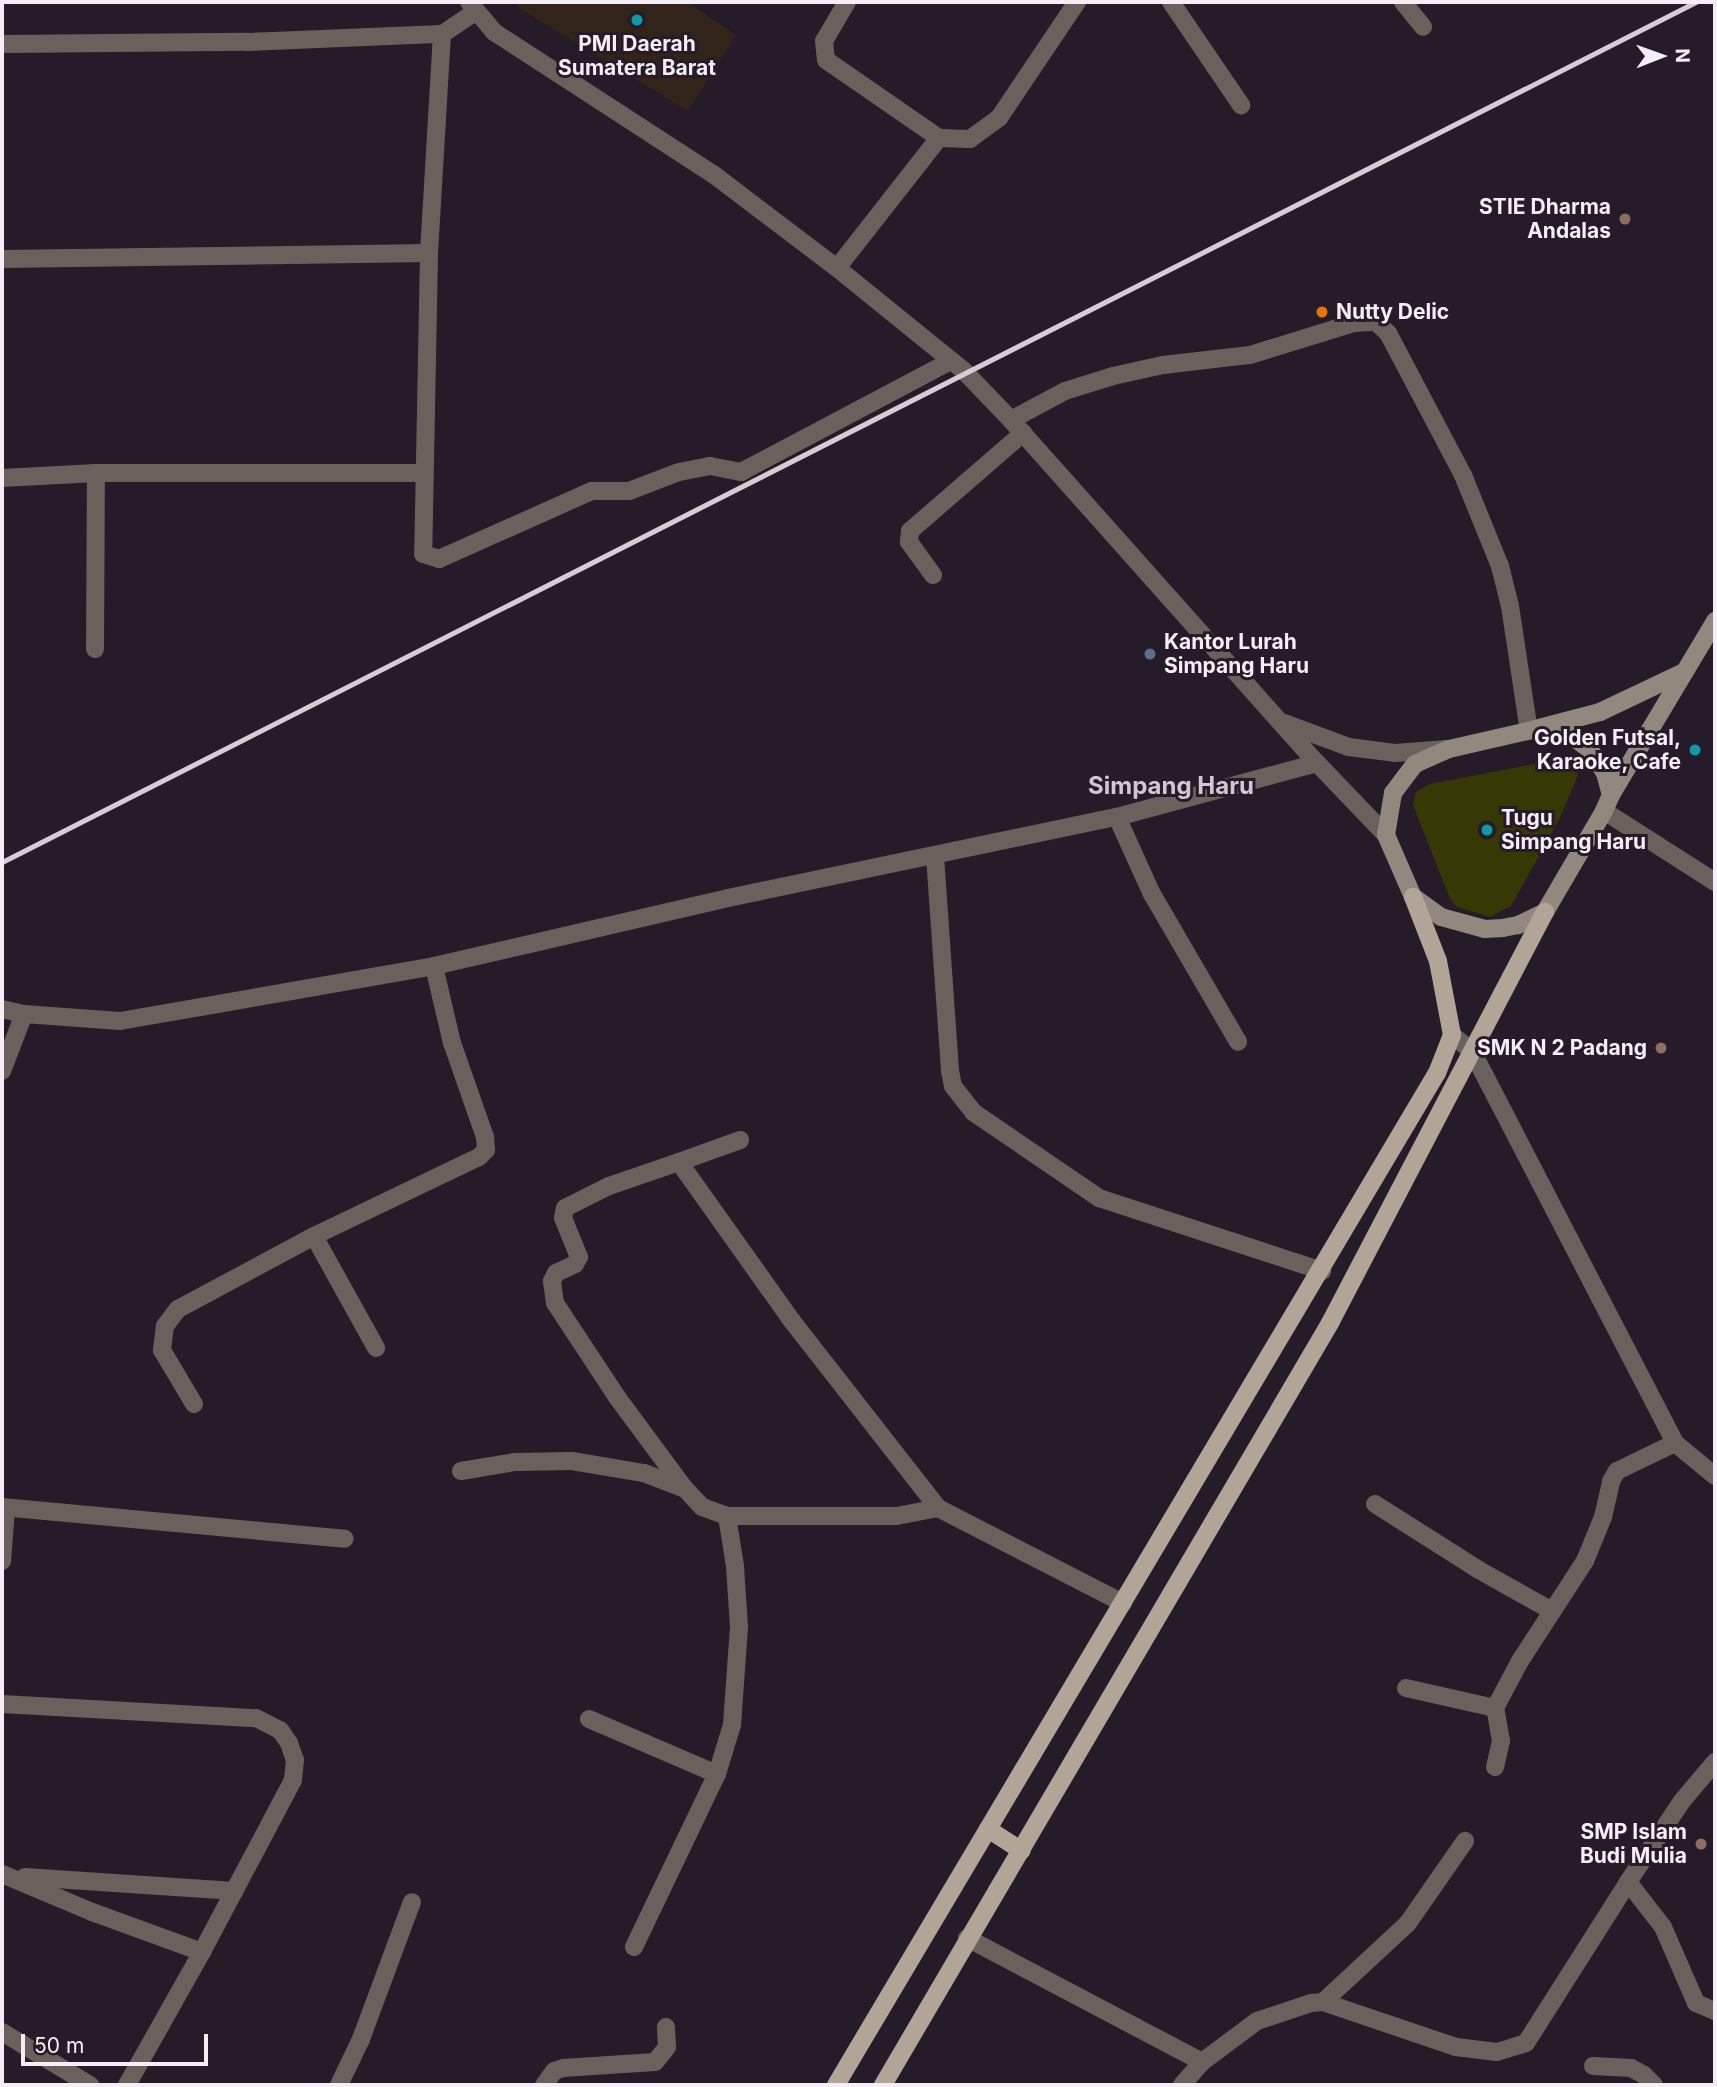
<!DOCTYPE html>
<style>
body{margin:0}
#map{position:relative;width:1717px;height:2087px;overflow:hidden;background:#261c29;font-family:Inter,sans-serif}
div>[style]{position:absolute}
.medical>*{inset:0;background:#332419}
.green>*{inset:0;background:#363805}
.minor>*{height:18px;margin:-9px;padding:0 9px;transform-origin:9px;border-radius:9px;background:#69625c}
.tertiary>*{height:18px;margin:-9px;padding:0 9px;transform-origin:9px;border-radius:9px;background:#69625c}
.secondary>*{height:18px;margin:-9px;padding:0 9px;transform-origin:9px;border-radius:9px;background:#92887e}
.primary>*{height:18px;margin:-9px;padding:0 9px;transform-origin:9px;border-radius:9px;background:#b2a598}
.rail>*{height:5px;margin:-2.5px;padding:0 2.5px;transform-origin:2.5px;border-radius:2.5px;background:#d5cdd6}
.dots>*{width:19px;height:19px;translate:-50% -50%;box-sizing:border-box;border:4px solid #261c29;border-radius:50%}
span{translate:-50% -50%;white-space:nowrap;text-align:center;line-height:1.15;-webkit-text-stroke:6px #261c29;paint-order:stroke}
.poi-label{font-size:21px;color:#f5eef6;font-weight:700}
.right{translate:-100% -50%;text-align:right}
.left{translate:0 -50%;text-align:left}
.quarter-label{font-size:24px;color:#d2c5d6;font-weight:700}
.frame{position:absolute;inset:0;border:4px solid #f5eef6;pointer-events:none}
.north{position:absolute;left:1626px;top:21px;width:70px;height:70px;-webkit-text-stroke:5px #261c29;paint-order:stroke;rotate:89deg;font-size:19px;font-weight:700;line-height:28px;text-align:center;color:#f5eef6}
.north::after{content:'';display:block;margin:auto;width:24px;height:32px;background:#f5eef6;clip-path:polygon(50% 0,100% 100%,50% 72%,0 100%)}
.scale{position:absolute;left:21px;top:2034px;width:187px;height:32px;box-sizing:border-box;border:4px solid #f5eef6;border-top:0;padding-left:9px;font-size:21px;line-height:24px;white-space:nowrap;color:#f5eef6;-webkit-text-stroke:5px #261c29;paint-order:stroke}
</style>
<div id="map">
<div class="medical">
<i style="clip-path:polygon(514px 2px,687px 2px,736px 35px,688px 111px,519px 8px)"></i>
</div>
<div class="green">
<i style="clip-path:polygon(1565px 758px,1578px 775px,1559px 820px,1511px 906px,1490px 917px,1457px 907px,1450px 899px,1413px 805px,1416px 792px,1430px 784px)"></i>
</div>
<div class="minor">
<i style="left:847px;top:2px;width:45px;rotate:120.5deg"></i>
<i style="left:824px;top:41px;width:19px;rotate:84deg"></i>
<i style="left:826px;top:60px;width:137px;rotate:34.6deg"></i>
<i style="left:1171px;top:2px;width:125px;rotate:55.8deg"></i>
<i style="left:1403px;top:2px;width:32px;rotate:51deg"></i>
<i style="left:475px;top:12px;width:40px;rotate:146deg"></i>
<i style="left:442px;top:34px;width:219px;rotate:93.4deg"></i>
<i style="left:429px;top:253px;width:301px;rotate:91.1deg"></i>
<i style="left:423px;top:554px;width:17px;rotate:17deg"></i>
<i style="left:439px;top:559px;width:167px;rotate:-24deg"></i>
<i style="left:592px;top:491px;width:37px"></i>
<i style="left:629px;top:491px;width:53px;rotate:-20.8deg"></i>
<i style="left:679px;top:472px;width:32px;rotate:-11deg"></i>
<i style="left:710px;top:466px;width:32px;rotate:11deg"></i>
<i style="left:741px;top:472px;width:238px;rotate:-27.9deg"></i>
<i style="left:2px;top:44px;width:246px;rotate:-0.5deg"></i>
<i style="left:248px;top:42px;width:194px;rotate:-2.4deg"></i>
<i style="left:2px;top:259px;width:427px;rotate:-0.8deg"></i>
<i style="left:837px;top:268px;width:165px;rotate:-51.9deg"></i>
<i style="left:939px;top:138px;width:31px;rotate:2deg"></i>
<i style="left:970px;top:139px;width:36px;rotate:-36deg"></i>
<i style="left:999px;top:118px;width:140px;rotate:-56.1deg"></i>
<i style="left:1011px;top:420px;width:61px;rotate:-28.2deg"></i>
<i style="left:1065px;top:391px;width:50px;rotate:-17.4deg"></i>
<i style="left:1113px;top:376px;width:51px;rotate:-12.4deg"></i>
<i style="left:1163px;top:365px;width:88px;rotate:-6.6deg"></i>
<i style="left:1250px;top:355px;width:109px;rotate:-17.1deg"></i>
<i style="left:1354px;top:323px;width:22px;rotate:-3deg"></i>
<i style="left:1376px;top:322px;width:16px;rotate:43deg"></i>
<i style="left:1388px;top:333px;width:161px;rotate:62.2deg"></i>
<i style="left:1463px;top:475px;width:98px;rotate:67.9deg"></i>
<i style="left:1500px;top:566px;width:41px;rotate:76deg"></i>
<i style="left:1510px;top:606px;width:126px;rotate:81.4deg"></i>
<i style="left:2px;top:478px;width:94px;rotate:-3deg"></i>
<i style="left:96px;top:473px;width:328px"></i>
<i style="left:933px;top:575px;width:41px;rotate:-126deg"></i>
<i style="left:909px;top:542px;width:11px;rotate:-85deg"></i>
<i style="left:910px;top:531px;width:150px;rotate:-40.9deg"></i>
<i style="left:95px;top:649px;width:176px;rotate:-89.7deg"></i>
<i style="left:1604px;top:811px;width:132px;rotate:32.6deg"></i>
<i style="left:1117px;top:817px;width:85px;rotate:65.6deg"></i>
<i style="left:1152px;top:894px;width:171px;rotate:59.8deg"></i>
<i style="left:935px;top:856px;width:216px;rotate:86deg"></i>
<i style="left:950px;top:1071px;width:15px;rotate:79deg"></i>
<i style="left:953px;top:1086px;width:33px;rotate:52deg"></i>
<i style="left:973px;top:1112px;width:153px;rotate:34.3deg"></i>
<i style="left:1099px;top:1198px;width:235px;rotate:18.1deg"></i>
<i style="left:1452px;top:1035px;width:26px;rotate:39deg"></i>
<i style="left:1472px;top:1051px;width:441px;rotate:62.6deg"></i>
<i style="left:1675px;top:1443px;width:52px;rotate:39.5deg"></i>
<i style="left:2px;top:1071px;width:61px;rotate:-68.9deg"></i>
<i style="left:679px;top:1162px;width:65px;rotate:-19.8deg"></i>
<i style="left:314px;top:1236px;width:128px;rotate:61deg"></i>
<i style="left:194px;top:1404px;width:63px;rotate:-120.7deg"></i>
<i style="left:162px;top:1350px;width:24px;rotate:-83deg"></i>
<i style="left:165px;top:1326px;width:21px;rotate:-53deg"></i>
<i style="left:178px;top:1309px;width:154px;rotate:-28.2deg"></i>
<i style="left:314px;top:1236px;width:183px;rotate:-25.6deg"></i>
<i style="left:479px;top:1157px;width:10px;rotate:-45deg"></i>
<i style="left:486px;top:1150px;width:13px;rotate:-94deg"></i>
<i style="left:485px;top:1137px;width:100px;rotate:-109.3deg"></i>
<i style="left:452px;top:1043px;width:79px;rotate:-103.2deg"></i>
<i style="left:461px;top:1471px;width:55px;rotate:-9.5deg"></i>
<i style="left:515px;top:1462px;width:57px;rotate:-1deg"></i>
<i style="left:572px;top:1461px;width:73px;rotate:9.5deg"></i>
<i style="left:644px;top:1473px;width:44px;rotate:21.3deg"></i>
<i style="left:1375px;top:1504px;width:123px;rotate:32.4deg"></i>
<i style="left:1479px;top:1570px;width:84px;rotate:29.3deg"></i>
<i style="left:2px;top:1507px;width:344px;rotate:5.3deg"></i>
<i style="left:938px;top:1508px;width:42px;rotate:169deg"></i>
<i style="left:897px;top:1516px;width:170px;rotate:180deg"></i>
<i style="left:727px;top:1516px;width:27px;rotate:-160deg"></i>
<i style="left:702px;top:1507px;width:25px;rotate:-133deg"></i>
<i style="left:685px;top:1489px;width:114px;rotate:-126.5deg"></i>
<i style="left:617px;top:1397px;width:113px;rotate:-123.4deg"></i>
<i style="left:555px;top:1303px;width:22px;rotate:-98deg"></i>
<i style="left:552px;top:1281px;width:9px;rotate:-63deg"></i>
<i style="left:556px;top:1273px;width:21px;rotate:-25deg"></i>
<i style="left:575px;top:1264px;width:8px;rotate:-60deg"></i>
<i style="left:579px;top:1257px;width:42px;rotate:-112.3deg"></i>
<i style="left:563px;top:1218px;width:10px;rotate:-79deg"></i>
<i style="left:565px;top:1208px;width:49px;rotate:-26.6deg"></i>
<i style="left:609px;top:1186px;width:74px;rotate:-18.9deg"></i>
<i style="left:679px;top:1162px;width:195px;rotate:54.6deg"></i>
<i style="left:792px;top:1321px;width:237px;rotate:52deg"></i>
<i style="left:938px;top:1508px;width:208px;rotate:27.2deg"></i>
<i style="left:2px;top:1561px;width:52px;rotate:-85.6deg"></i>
<i style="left:1406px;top:1688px;width:91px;rotate:12.7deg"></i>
<i style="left:2px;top:1704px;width:254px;rotate:3.2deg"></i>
<i style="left:256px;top:1718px;width:27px;rotate:27deg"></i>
<i style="left:280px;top:1730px;width:16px;rotate:55deg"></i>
<i style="left:289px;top:1743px;width:18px;rotate:71deg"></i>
<i style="left:295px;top:1760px;width:20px;rotate:96deg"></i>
<i style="left:293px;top:1780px;width:195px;rotate:117.9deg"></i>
<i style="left:202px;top:1952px;width:117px;rotate:-160deg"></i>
<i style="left:92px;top:1912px;width:98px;rotate:-157.1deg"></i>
<i style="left:589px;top:1719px;width:139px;rotate:23.3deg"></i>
<i style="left:1495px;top:1767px;width:27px;rotate:-77deg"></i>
<i style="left:1501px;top:1741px;width:34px;rotate:-100deg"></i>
<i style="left:1495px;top:1708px;width:53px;rotate:-62deg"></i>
<i style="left:1520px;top:1661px;width:119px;rotate:-57deg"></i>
<i style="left:1585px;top:1561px;width:48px;rotate:-67.8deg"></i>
<i style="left:1603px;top:1517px;width:37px;rotate:-77deg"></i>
<i style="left:1611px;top:1481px;width:12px;rotate:-59deg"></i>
<i style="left:1617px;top:1471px;width:64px;rotate:-25.8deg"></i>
<i style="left:25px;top:1877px;width:210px;rotate:3.8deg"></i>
<i style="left:1628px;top:1882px;width:57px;rotate:52.1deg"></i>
<i style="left:1663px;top:1927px;width:83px;rotate:66.5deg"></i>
<i style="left:1696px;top:2003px;width:21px;rotate:23deg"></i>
<i style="left:967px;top:1938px;width:266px;rotate:27.8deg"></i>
<i style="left:634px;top:1947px;width:192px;rotate:-64.4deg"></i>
<i style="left:717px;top:1774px;width:51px;rotate:-73deg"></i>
<i style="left:732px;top:1725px;width:98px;rotate:-85.9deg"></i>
<i style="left:739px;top:1627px;width:61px;rotate:-93.8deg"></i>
<i style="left:735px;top:1566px;width:51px;rotate:-99.1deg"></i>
<i style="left:1323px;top:2002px;width:116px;rotate:-42.9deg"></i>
<i style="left:1408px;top:1923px;width:100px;rotate:-55.2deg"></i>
<i style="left:2px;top:2032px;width:103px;rotate:31.1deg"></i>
<i style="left:1593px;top:2066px;width:38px;rotate:3deg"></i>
<i style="left:1631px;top:2068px;width:15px;rotate:28deg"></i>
<i style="left:1644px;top:2075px;width:14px;rotate:45deg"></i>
<i style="left:127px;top:2085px;width:153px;rotate:-60.6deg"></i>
<i style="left:339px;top:2085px;width:51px;rotate:-64.4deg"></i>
<i style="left:361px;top:2039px;width:146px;rotate:-69.6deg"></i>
<i style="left:544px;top:2085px;width:17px;rotate:-54deg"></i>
<i style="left:554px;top:2071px;width:9px;rotate:-18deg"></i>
<i style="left:563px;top:2068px;width:92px;rotate:-3.7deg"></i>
<i style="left:655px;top:2062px;width:19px;rotate:-51deg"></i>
<i style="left:667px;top:2047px;width:20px;rotate:-93deg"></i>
<i style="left:1182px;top:2085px;width:30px;rotate:-49deg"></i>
<i style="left:1202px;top:2062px;width:69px;rotate:-36.7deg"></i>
<i style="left:1257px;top:2021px;width:57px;rotate:-18.4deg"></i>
<i style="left:1311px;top:2003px;width:12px;rotate:-5deg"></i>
<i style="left:1323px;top:2002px;width:140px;rotate:18.7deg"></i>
<i style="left:1456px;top:2047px;width:41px;rotate:7deg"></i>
<i style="left:1497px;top:2052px;width:30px;rotate:-17deg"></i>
<i style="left:1526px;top:2043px;width:191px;rotate:-57.6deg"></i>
<i style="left:1628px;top:1882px;width:97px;rotate:-56.3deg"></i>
<i style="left:1682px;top:1801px;width:51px;rotate:-49.8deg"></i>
</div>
<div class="tertiary">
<i style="left:469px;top:2px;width:39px;rotate:50deg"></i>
<i style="left:494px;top:32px;width:261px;rotate:33deg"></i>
<i style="left:713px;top:174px;width:156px;rotate:37.2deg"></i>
<i style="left:837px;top:268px;width:164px;rotate:39deg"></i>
<i style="left:964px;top:371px;width:68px;rotate:46.2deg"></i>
<i style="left:1011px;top:420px;width:460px;rotate:48.3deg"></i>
<i style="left:1317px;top:763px;width:100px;rotate:46.2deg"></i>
<i style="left:1284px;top:723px;width:69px;rotate:20.3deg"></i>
<i style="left:1349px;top:747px;width:46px;rotate:7.4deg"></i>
<i style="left:1395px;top:753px;width:52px;rotate:-4.4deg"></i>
<i style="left:2px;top:1009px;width:23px;rotate:13deg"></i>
<i style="left:24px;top:1014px;width:96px;rotate:4.2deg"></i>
<i style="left:120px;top:1021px;width:319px;rotate:-9.9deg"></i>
<i style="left:434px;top:966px;width:302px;rotate:-13deg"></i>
<i style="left:728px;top:898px;width:397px;rotate:-11.8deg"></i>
<i style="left:1117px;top:817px;width:207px;rotate:-15.1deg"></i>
</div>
<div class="secondary">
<i style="left:1539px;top:728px;width:63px;rotate:-14.7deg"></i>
<i style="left:1600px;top:712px;width:91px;rotate:-25.4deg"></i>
<i style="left:1536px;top:729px;width:38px;rotate:12deg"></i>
<i style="left:1573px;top:737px;width:21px;rotate:37deg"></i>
<i style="left:1590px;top:750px;width:27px;rotate:57deg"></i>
<i style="left:1605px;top:773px;width:23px;rotate:75deg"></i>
<i style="left:1611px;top:795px;width:17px;rotate:114deg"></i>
<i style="left:1604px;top:811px;width:117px;rotate:120.3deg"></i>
<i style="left:1545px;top:912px;width:30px;rotate:154deg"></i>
<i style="left:1518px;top:925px;width:15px;rotate:169deg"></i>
<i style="left:1503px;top:928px;width:18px;rotate:177deg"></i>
<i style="left:1485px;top:929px;width:46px;rotate:-164.7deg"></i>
<i style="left:1441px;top:917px;width:34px;rotate:-144deg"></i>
<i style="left:1413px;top:897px;width:68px;rotate:-113.5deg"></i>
<i style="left:1386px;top:835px;width:43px;rotate:-80.5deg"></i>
<i style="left:1393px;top:793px;width:36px;rotate:-53deg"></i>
<i style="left:1415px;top:764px;width:37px;rotate:-24deg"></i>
<i style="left:1449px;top:749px;width:89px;rotate:-12.9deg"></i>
<i style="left:1611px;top:795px;width:203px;rotate:-59.1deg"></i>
</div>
<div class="primary">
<i style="left:988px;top:1829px;width:40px;rotate:32.9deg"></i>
<i style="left:836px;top:2085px;width:1177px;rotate:-59.3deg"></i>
<i style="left:1437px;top:1073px;width:41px;rotate:-68.5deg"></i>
<i style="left:1452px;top:1035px;width:75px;rotate:-100.7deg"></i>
<i style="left:1438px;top:961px;width:69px;rotate:-111.3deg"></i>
<i style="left:883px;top:2085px;width:883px;rotate:-59.6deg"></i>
<i style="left:1330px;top:1323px;width:464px;rotate:-62.4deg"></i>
</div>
<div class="rail">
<i style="left:2px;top:862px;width:1900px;rotate:-26.92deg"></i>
</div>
<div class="dots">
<i style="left:637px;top:20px;background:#0f9aa8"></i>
<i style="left:1625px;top:219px;background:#8d6e63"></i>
<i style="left:1322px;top:312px;background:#e8710a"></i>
<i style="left:1150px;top:654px;background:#5c6f8a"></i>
<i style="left:1695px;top:750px;background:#0f9aa8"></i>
<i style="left:1487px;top:830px;background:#0f9aa8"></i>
<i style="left:1661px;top:1048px;background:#8d6e63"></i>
<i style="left:1701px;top:1844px;background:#8d6e63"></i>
</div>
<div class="poi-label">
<span style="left:637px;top:56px">PMI Daerah<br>Sumatera Barat</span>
<span class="right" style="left:1611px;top:219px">STIE Dharma<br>Andalas</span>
<span class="left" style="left:1336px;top:312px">Nutty Delic</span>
<span class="left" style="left:1164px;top:654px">Kantor Lurah<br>Simpang Haru</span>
<span class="right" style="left:1681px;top:750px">Golden Futsal,<br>Karaoke, Cafe</span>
<span class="left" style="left:1501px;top:830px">Tugu<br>Simpang Haru</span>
<span class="right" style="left:1647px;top:1048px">SMK N 2 Padang</span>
<span class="right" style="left:1687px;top:1844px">SMP Islam<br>Budi Mulia</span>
</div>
<div class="quarter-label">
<span style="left:1171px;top:786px">Simpang Haru</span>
</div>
<div class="frame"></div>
<div class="north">N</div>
<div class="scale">50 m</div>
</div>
